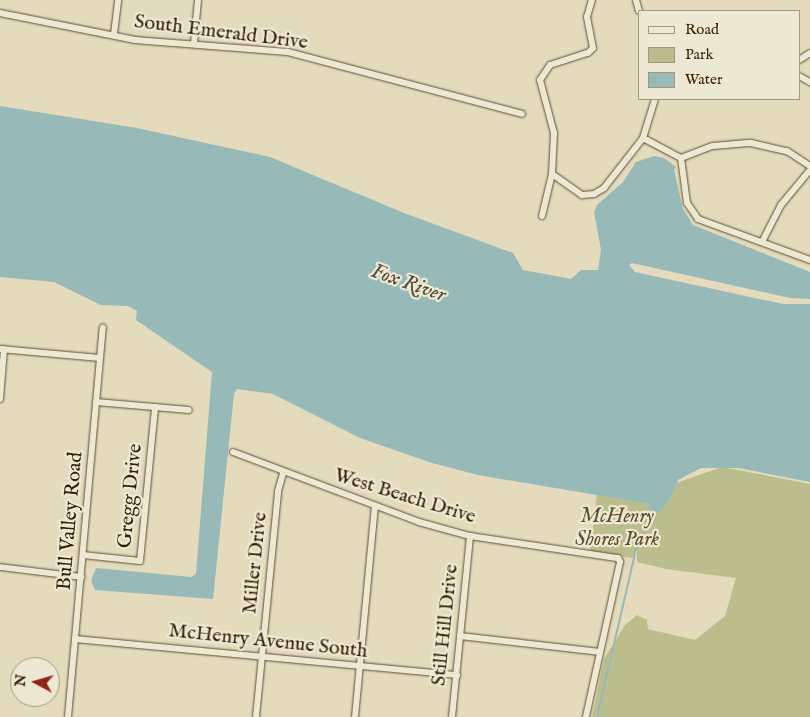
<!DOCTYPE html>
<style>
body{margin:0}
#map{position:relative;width:810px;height:717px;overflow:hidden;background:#e3dbbc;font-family:"IM FELL English",serif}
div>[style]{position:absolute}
.green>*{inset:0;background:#bbbe8c}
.water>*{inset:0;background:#97b9b8}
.stream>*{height:2px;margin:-1px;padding:0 1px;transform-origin:1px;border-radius:1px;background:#97b9b8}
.roads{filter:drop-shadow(0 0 1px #614d30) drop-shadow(0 0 1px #614d30)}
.street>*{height:6px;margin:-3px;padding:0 3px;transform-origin:3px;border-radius:3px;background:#ede8d3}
span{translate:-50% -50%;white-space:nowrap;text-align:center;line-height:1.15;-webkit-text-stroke:4.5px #ede8d3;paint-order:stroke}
.street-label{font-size:20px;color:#361e01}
.park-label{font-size:20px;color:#5e4e2b;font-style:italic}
.water-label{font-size:21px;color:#534c38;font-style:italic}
.legend{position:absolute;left:638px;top:10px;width:162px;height:90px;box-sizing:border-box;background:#ede8d3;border:1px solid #a4977f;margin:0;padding:6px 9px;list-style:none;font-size:15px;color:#361e01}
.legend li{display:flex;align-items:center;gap:10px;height:25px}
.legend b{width:25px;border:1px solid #a4977f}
.north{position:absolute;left:10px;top:657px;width:50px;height:50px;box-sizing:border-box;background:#ede8d3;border:1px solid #a4977f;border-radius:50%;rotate:276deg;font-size:14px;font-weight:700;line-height:20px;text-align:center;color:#361e01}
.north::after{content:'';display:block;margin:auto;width:18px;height:22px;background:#8f2418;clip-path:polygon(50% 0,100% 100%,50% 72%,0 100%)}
</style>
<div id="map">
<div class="green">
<i style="clip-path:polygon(722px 467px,810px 484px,810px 717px,592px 717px,604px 659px,625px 625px,637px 615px,647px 620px,648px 629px,695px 640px,725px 616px,736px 578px,666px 569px,637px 562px,637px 547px,633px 558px,590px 552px,597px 494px,650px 504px,648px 515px,654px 516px,670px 500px,676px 483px)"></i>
</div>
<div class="water">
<i style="clip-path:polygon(0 106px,137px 128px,270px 157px,404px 213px,513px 253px,523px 270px,571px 279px,581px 270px,598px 270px,601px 250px,594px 212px,597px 205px,623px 182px,636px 162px,654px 156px,664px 158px,676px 167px,674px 170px,683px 209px,693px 225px,810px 272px,810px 299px,790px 298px,632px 263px,629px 265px,635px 272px,783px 304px,810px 304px,810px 482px,738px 468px,701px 468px,678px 480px,670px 500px,655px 516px,648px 514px,649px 504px,478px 475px,432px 463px,360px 438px,273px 394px,237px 389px,234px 394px,213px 599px,95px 590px,91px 581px,96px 568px,191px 577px,196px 574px,212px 372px,136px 320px,137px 311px,128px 306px,101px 305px,54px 282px,0 277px)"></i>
</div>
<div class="stream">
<i style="left:597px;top:717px;width:171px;rotate:-76.9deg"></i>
<i style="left:636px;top:550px;width:39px;rotate:-67deg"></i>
</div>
<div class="roads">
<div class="street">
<i style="left:636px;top:0;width:11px;rotate:75deg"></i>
<i style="left:0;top:13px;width:138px;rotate:11.3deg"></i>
<i style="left:135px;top:40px;width:153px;rotate:4.5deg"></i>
<i style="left:288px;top:52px;width:242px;rotate:14.8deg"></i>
<i style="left:114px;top:34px;width:34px;rotate:-83deg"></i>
<i style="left:194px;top:43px;width:43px;rotate:-84.7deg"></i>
<i style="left:799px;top:60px;width:13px;rotate:-32deg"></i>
<i style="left:799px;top:76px;width:13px;rotate:29deg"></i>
<i style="left:643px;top:138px;width:41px;rotate:-72.9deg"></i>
<i style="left:681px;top:158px;width:34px;rotate:-21deg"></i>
<i style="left:713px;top:146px;width:38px;rotate:-5deg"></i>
<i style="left:751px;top:143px;width:37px;rotate:13deg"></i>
<i style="left:787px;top:151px;width:27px;rotate:33deg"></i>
<i style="left:552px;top:174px;width:37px;rotate:35deg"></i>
<i style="left:582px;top:195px;width:12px;rotate:-5deg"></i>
<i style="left:594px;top:194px;width:12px;rotate:-31deg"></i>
<i style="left:604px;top:188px;width:63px;rotate:-52deg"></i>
<i style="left:643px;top:138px;width:43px;rotate:27.8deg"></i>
<i style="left:681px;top:158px;width:45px;rotate:82.4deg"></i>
<i style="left:687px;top:203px;width:19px;rotate:55deg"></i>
<i style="left:698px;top:219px;width:119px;rotate:20.1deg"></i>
<i style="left:542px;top:216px;width:43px;rotate:-76.6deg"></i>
<i style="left:552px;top:174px;width:41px;rotate:-87.2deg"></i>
<i style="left:554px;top:133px;width:55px;rotate:-104.8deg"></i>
<i style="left:540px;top:80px;width:18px;rotate:-56deg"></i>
<i style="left:550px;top:65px;width:40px;rotate:-18deg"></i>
<i style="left:588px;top:53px;width:7px;rotate:-45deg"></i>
<i style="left:593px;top:48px;width:32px;rotate:-101deg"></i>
<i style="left:587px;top:17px;width:18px;rotate:-74deg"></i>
<i style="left:762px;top:242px;width:42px;rotate:-62.8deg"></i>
<i style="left:781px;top:205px;width:45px;rotate:-50.4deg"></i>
<i style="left:0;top:349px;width:100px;rotate:5.1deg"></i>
<i style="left:0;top:399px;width:50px;rotate:-85.4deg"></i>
<i style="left:96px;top:402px;width:93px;rotate:4.9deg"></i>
<i style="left:233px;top:452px;width:199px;rotate:20.6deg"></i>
<i style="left:419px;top:522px;width:53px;rotate:15.4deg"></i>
<i style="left:470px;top:536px;width:150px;rotate:8.5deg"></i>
<i style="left:618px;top:558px;width:4px;rotate:63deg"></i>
<i style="left:620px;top:562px;width:159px;rotate:102.4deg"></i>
<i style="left:83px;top:555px;width:57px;rotate:6deg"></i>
<i style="left:140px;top:561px;width:155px;rotate:-84.4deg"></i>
<i style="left:0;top:567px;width:82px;rotate:7deg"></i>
<i style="left:460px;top:636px;width:141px;rotate:6.5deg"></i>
<i style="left:75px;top:639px;width:384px;rotate:5.4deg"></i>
<i style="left:68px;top:717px;width:391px;rotate:-84.9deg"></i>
<i style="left:256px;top:717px;width:227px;rotate:-84.4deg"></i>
<i style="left:278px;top:491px;width:19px;rotate:-74deg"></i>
<i style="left:355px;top:717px;width:211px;rotate:-84.6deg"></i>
<i style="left:452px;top:717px;width:182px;rotate:-84.3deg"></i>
</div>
</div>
<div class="street-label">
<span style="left:221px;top:32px;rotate:7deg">South Emerald Drive</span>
<span style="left:130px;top:496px;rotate:-84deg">Gregg Drive</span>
<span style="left:405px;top:496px;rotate:17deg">West Beach Drive</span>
<span style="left:70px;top:521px;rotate:-85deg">Bull Valley Road</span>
<span style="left:255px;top:563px;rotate:-84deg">Miller Drive</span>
<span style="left:445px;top:625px;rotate:-84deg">Still Hill Drive</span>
<span style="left:268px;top:641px;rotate:6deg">McHenry Avenue South</span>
</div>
<div class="park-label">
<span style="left:617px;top:528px">McHenry<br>Shores Park</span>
</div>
<div class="water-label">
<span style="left:408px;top:284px;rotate:19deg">Fox River</span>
</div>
<ul class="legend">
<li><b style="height:6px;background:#ede8d3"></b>Road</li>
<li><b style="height:14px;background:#bbbe8c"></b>Park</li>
<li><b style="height:14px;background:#97b9b8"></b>Water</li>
</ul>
<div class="north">N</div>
</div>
